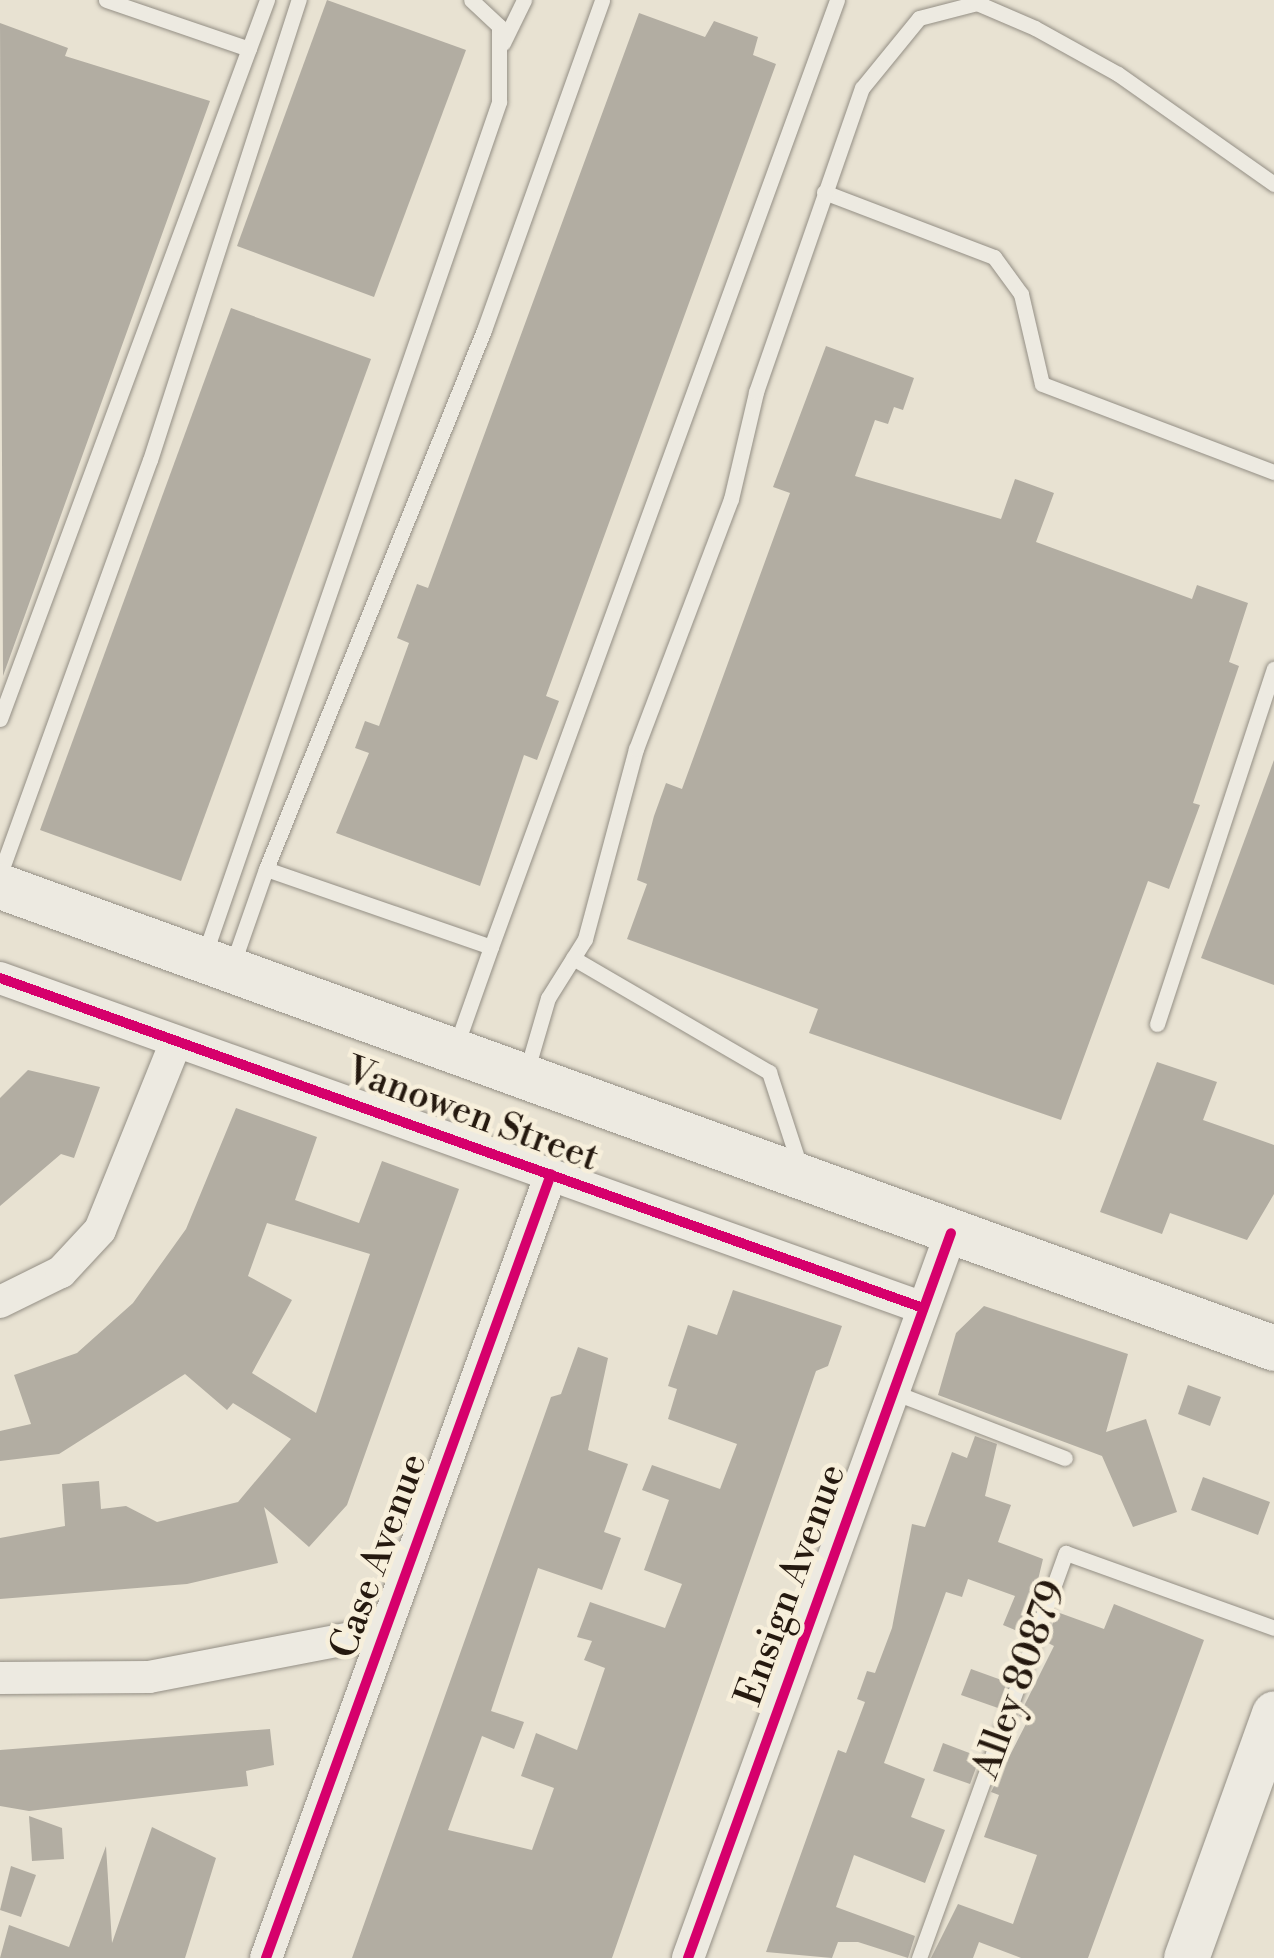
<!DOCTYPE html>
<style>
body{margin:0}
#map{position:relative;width:1274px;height:1958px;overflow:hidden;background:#e8e2d2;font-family:"Libre Bodoni",serif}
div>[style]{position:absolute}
.building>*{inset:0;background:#b2ada2}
.roads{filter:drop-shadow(0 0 2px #948f85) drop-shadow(0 0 2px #948f85)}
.service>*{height:15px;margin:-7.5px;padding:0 7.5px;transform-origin:7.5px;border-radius:7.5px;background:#edeae1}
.minor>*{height:32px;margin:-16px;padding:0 16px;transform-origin:16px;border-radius:16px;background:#edeae1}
.secondary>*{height:45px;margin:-22.5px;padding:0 22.5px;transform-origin:22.5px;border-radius:22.5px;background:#edeae1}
.cycleway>*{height:10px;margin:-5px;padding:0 5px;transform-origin:5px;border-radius:5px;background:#d6006c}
span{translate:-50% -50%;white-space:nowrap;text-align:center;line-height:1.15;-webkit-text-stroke:9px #f7efdb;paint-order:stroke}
.street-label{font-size:38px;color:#25190f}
</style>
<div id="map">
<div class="building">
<i style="clip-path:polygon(327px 0,466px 50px,374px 297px,237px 246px)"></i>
<i style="clip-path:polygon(639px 13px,705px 37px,714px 21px,758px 37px,753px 55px,776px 64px,546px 696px,559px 701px,537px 760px,524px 755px,480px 886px,336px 833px,369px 753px,355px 748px,365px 721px,379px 726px,409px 643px,397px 638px,417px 584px,428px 588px)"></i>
<i style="clip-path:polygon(0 23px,68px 48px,65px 56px,210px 101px,3px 676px)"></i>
<i style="clip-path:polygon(231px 308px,371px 359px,181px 881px,40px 830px)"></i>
<i style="clip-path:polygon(826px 346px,914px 378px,903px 410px,894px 407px,888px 424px,875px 420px,855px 476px,1001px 519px,1015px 479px,1054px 493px,1036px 542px,1192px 599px,1197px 585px,1248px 603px,1229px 662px,1239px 666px,1193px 803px,1200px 805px,1169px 889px,1148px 881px,1061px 1120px,809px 1033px,818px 1009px,627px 939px,647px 884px,637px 880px,654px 816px,666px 783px,682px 789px,790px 493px,773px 487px)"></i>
<i style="clip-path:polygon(1274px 760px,1274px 985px,1201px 958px)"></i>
<i style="clip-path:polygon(1157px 1062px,1217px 1082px,1203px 1120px,1274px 1145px,1274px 1194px,1247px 1240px,1170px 1213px,1162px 1234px,1100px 1212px)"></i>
<i style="clip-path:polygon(28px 1070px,100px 1087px,74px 1158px,61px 1154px,0 1206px,0 1098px)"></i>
<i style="clip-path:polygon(evenodd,236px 1108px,317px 1137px,295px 1200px,359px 1223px,382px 1161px,459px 1189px,347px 1505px,309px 1547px,264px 1507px,278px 1563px,187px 1584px,0 1599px,0 1538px,65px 1526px,62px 1484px,99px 1481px,101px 1509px,126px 1506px,157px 1522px,238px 1502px,291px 1439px,233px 1403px,227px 1410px,185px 1374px,59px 1454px,0 1461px,0 1431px,31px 1424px,14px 1375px,77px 1353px,133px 1303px,186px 1229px,236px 1108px,267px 1223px,370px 1254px,316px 1413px,252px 1373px,292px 1300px,248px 1276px,267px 1223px)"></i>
<i style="clip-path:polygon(733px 1290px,842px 1326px,828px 1366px,816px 1371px,612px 1958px,352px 1958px,551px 1397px,561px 1394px,578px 1347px,608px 1358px,588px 1450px,628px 1464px,604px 1532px,621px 1538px,602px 1590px,538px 1568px,491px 1711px,524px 1722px,514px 1749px,482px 1736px,448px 1830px,532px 1850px,554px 1788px,521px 1776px,536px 1733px,577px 1750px,605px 1668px,584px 1660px,592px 1641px,577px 1637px,590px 1602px,665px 1628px,682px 1584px,644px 1570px,669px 1500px,642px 1490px,652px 1465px,720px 1489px,737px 1444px,668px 1419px,677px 1389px,668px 1386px,688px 1325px,717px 1335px)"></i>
<i style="clip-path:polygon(984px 1306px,1128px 1354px,1106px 1432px,1146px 1419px,1177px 1512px,1133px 1527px,1102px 1456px,938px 1395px,956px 1333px)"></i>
<i style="clip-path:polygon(1188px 1385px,1221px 1397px,1210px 1426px,1178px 1414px)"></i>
<i style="clip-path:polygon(975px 1436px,997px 1444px,985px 1496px,1011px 1505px,998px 1542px,1043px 1559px,1025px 1634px,1003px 1625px,1015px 1596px,968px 1579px,962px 1597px,946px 1592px,884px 1763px,925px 1779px,911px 1817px,945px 1830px,925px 1883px,854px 1855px,836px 1907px,915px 1936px,908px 1958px,858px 1942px,838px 1942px,832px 1958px,766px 1952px,838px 1750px,846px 1753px,865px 1702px,857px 1699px,867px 1671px,875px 1673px,892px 1628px,912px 1524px,925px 1527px,952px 1452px,967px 1458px)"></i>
<i style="clip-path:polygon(1203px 1477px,1270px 1502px,1258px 1535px,1191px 1510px)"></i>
<i style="clip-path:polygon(1114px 1604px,1204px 1640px,1088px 1958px,1021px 1958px,979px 1942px,973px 1958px,931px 1958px,958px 1904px,1013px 1924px,1037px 1855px,984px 1837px,999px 1795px,991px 1792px,1028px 1720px,1019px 1716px,1054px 1646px,1046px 1642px,1057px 1612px,1104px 1629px)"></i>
<i style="clip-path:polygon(971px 1669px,1007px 1682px,998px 1708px,961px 1695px)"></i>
<i style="clip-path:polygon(270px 1729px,274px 1765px,246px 1771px,248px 1786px,29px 1811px,0 1806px,0 1750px)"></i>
<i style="clip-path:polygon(943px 1743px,980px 1757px,970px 1784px,933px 1771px)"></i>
<i style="clip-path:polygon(29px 1816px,62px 1828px,64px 1859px,32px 1861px)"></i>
<i style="clip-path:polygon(152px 1827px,216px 1858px,185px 1958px,0 1958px,9px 1925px,69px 1947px,106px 1846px,112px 1943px)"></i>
<i style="clip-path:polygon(11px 1866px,36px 1875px,21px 1917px,0 1910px)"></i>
</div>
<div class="roads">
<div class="service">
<i style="left:106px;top:0;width:151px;rotate:18.9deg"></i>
<i style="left:503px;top:43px;width:48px;rotate:-64deg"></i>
<i style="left:824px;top:192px;width:182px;rotate:20.9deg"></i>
<i style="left:994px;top:257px;width:46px;rotate:53.9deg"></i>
<i style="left:1021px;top:294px;width:92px;rotate:76.9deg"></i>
<i style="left:1042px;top:384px;width:248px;rotate:20.8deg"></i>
<i style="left:0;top:719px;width:767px;rotate:-69.63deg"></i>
<i style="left:266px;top:869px;width:581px;rotate:-67.98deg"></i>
<i style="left:484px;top:330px;width:350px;rotate:-70.3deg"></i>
<i style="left:0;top:874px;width:440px;rotate:-70.1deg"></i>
<i style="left:150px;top:460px;width:484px;rotate:-72.1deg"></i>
<i style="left:491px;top:947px;width:1008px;rotate:-69.93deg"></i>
<i style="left:204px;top:956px;width:904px;rotate:-70.94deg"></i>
<i style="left:499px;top:102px;width:76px;rotate:-90deg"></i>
<i style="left:499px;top:26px;width:38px;rotate:-137deg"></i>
<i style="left:573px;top:958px;width:227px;rotate:30.2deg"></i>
<i style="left:769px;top:1072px;width:103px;rotate:71.9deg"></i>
<i style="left:232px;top:966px;width:103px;rotate:-70.7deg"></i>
<i style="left:266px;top:869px;width:238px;rotate:19.1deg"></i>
<i style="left:491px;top:947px;width:105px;rotate:109.5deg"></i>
<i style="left:1157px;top:1024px;width:374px;rotate:-71.8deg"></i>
<i style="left:526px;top:1073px;width:78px;rotate:-73.7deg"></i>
<i style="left:548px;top:998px;width:70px;rotate:-57.9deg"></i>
<i style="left:585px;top:939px;width:197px;rotate:-75deg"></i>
<i style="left:636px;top:749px;width:267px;rotate:-69.2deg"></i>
<i style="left:731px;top:499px;width:110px;rotate:-76.8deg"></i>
<i style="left:756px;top:392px;width:322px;rotate:-70.8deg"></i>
<i style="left:862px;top:88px;width:90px;rotate:-50.8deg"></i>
<i style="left:919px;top:18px;width:60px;rotate:-14.5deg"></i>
<i style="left:977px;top:3px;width:63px;rotate:23.3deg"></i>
<i style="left:1035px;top:28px;width:95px;rotate:29deg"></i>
<i style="left:1118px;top:74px;width:191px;rotate:35.2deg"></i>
<i style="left:893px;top:1392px;width:184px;rotate:21deg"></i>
<i style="left:919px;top:1958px;width:431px;rotate:-70.1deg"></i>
<i style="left:1066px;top:1553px;width:221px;rotate:19.8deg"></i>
</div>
<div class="minor">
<i style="left:0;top:978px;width:980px;rotate:19.67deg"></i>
<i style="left:0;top:1302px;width:68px;rotate:-26.2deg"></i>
<i style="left:61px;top:1272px;width:57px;rotate:-47.1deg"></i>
<i style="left:100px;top:1230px;width:203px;rotate:-68deg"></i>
<i style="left:0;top:1678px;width:149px;rotate:-0.4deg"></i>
<i style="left:149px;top:1677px;width:238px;rotate:-10.9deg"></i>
<i style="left:266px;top:1958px;width:834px;rotate:-70.02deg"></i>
<i style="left:688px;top:1958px;width:771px;rotate:-70.06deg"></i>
</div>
<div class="secondary">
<i style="left:0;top:886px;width:1355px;rotate:19.93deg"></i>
<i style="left:1186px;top:1958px;width:260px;rotate:-70.2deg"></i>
</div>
</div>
<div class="cycleway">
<i style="left:0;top:978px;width:980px;rotate:19.67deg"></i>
<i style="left:266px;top:1958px;width:834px;rotate:-70.02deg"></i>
<i style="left:688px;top:1958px;width:771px;rotate:-70.06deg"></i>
</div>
<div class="street-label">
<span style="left:472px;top:1115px;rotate:20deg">Vanowen Street</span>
<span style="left:379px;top:1556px;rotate:-70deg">Case Avenue</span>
<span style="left:791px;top:1585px;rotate:-70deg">Ensign Avenue</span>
<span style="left:1020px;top:1680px;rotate:-70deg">Alley 80879</span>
</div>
</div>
